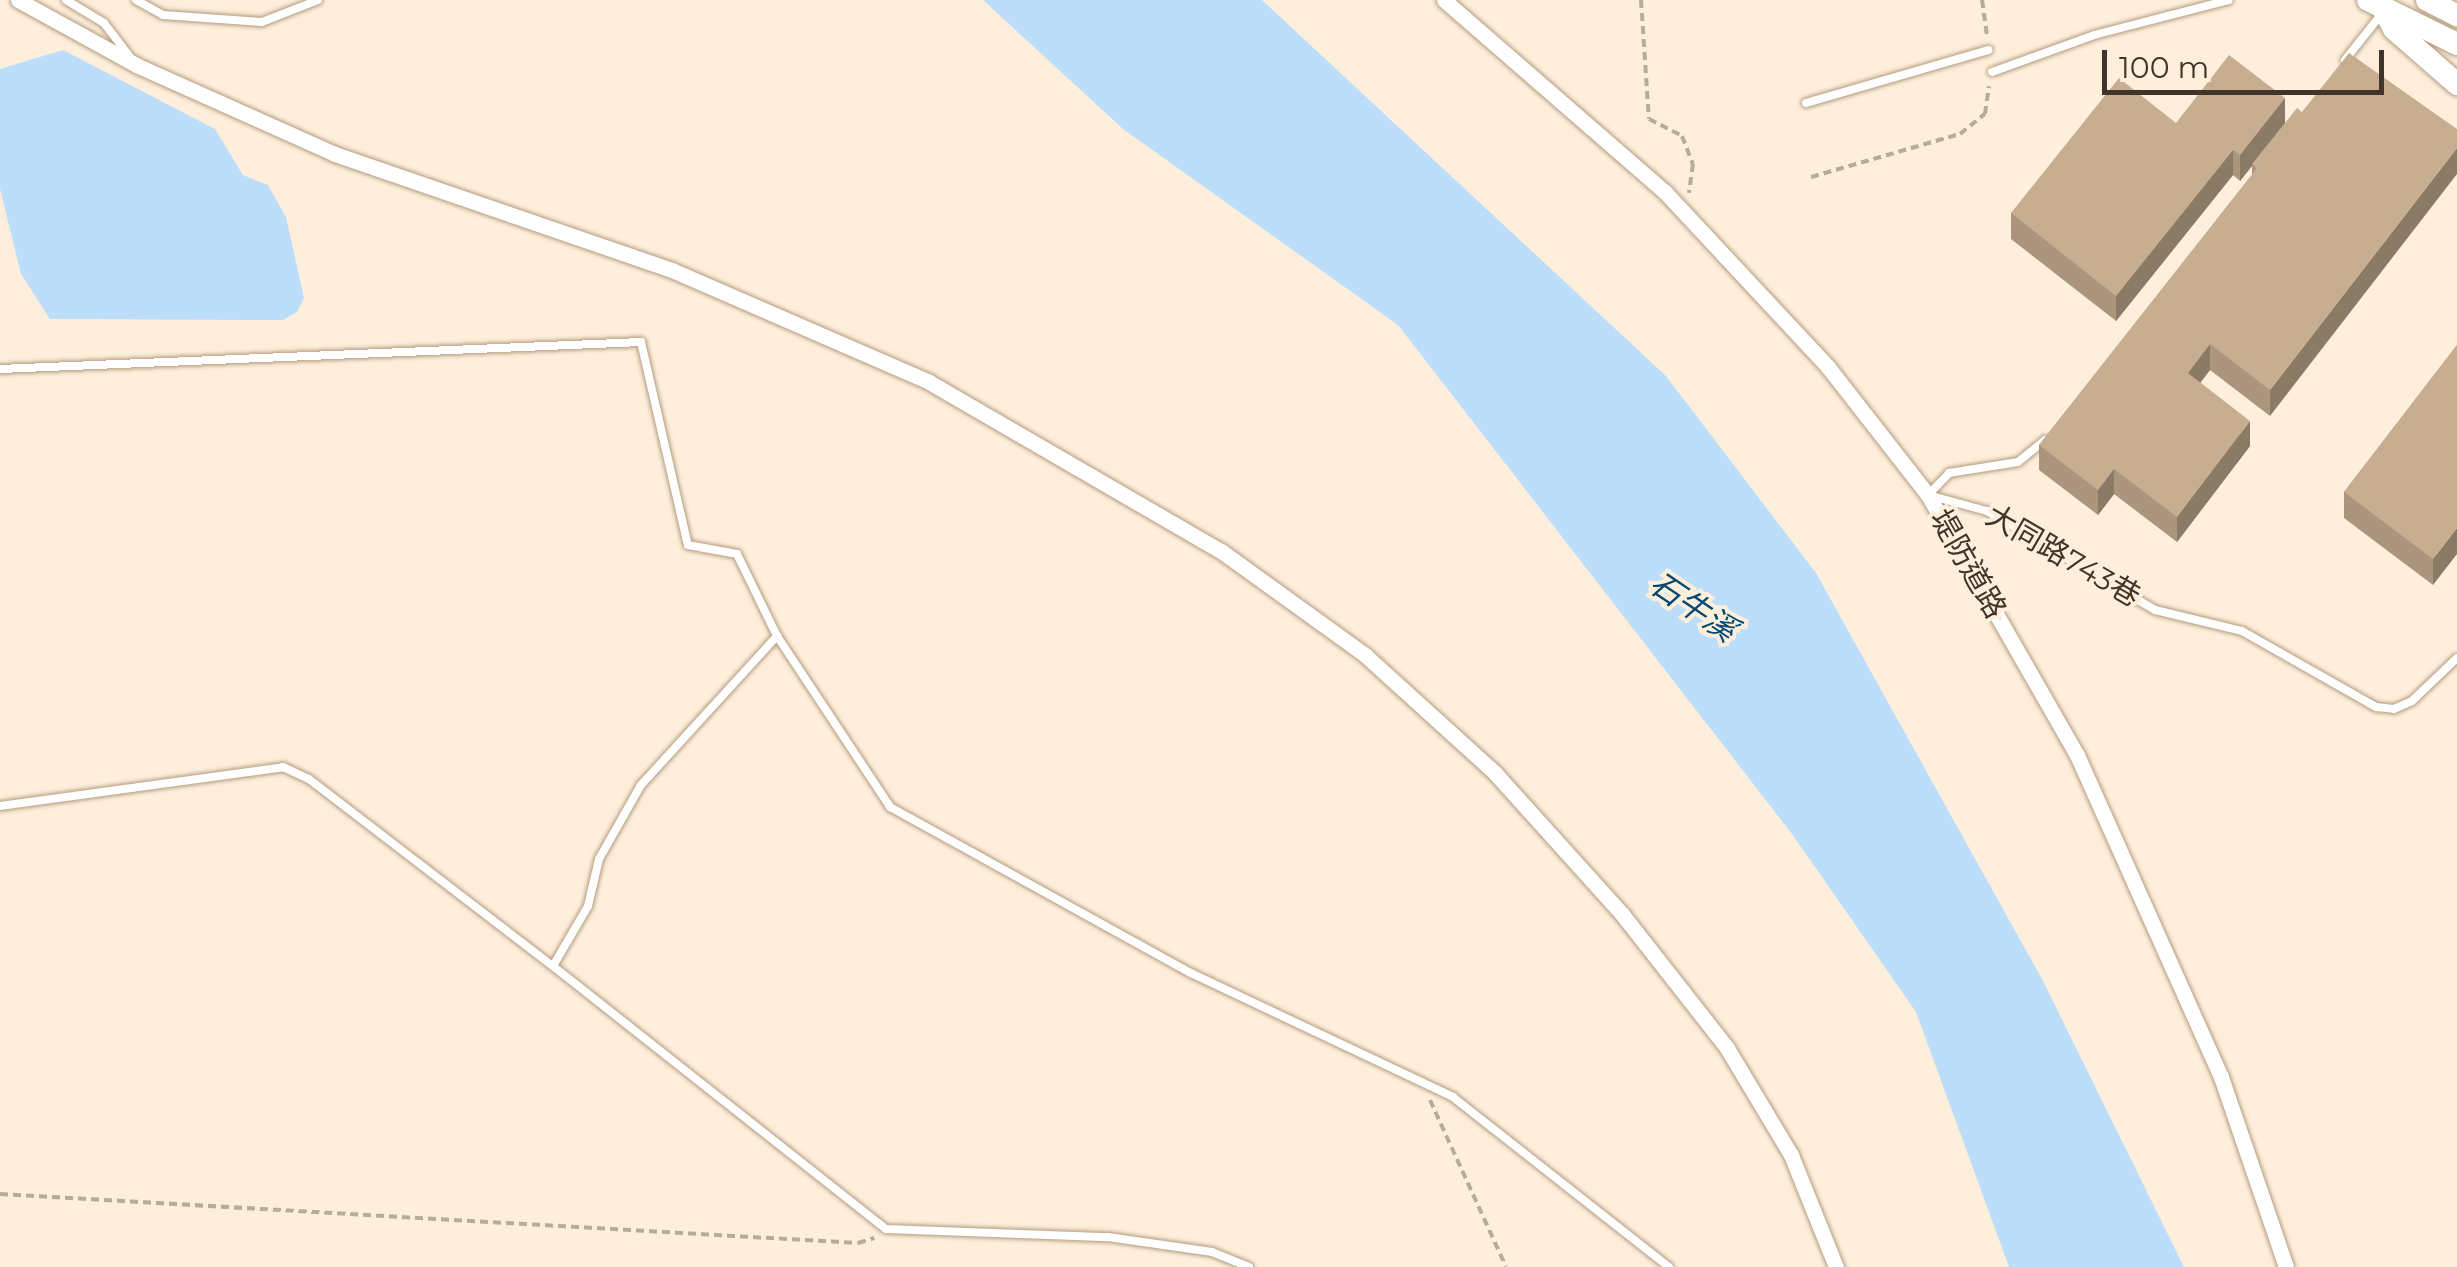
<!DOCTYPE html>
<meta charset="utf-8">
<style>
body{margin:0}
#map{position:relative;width:2457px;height:1267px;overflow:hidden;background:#feefdc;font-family:Montserrat,"Noto Sans TC",sans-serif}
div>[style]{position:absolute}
.water>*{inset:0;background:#bcdefa}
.path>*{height:4px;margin-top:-2px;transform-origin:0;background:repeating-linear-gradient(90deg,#b8ab9b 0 8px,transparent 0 13px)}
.roads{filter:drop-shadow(0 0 2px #b39b7e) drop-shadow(0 0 2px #b39b7e)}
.service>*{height:8px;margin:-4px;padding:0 4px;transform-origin:4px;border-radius:4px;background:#fff}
.minor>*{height:15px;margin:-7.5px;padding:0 7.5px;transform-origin:7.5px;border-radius:7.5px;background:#fff}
.secondary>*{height:22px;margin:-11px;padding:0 11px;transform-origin:11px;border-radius:11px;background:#fff}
.wall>*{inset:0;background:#ab967d}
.shaded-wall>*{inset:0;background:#8b7a66}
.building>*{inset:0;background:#c7ae91}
span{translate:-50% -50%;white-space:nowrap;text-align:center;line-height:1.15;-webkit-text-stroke:8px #feefdc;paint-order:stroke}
.street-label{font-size:30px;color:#3f3529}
.water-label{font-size:32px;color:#004871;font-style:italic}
.scale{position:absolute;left:2102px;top:50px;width:282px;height:45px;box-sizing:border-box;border:5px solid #3f3529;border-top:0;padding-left:12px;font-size:30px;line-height:35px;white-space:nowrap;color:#3f3529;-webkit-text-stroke:8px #feefdc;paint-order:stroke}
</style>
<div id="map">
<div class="water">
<i style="clip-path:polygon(983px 0,1262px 0,1666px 376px,1816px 573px,2042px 979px,2184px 1267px,2009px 1267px,1916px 1012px,1792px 834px,1398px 325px,1123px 129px)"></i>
<i style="clip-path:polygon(63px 50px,215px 129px,243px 175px,268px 185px,286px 217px,304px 298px,297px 312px,283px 320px,50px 319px,21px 274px,0 189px,0 69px)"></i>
</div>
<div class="path">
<i style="left:1641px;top:0;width:119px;rotate:86.2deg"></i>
<i style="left:1649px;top:119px;width:37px;rotate:27deg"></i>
<i style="left:1682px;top:136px;width:30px;rotate:69deg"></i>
<i style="left:1693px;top:164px;width:29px;rotate:98deg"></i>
<i style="left:1982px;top:0;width:37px;rotate:82deg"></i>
<i style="left:1811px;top:177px;width:155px;rotate:-16.1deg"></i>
<i style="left:1960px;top:134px;width:32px;rotate:-39deg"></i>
<i style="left:1985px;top:114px;width:28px;rotate:-82deg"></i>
<i style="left:1430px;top:1100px;width:183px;rotate:65.5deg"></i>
<i style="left:0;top:1194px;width:859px;rotate:3.27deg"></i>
<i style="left:858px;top:1243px;width:17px;rotate:-17deg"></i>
</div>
<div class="roads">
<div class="service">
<i style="left:66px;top:0;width:44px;rotate:31.2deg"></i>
<i style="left:104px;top:23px;width:43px;rotate:52.6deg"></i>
<i style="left:136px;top:0;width:31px;rotate:29deg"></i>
<i style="left:163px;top:15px;width:99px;rotate:4deg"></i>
<i style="left:262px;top:22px;width:60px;rotate:-21.4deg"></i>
<i style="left:2345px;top:60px;width:61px;rotate:-51.6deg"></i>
<i style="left:1992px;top:72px;width:109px;rotate:-19.9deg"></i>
<i style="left:2094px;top:35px;width:139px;rotate:-14.5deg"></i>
<i style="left:1806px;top:103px;width:190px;rotate:-16.2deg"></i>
<i style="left:0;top:369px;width:642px;rotate:-2.41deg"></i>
<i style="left:641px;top:342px;width:208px;rotate:77deg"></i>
<i style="left:688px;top:545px;width:50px;rotate:10.4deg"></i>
<i style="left:737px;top:554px;width:91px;rotate:64deg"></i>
<i style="left:777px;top:636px;width:205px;rotate:56.5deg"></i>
<i style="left:890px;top:807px;width:344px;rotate:28.9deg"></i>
<i style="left:1191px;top:973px;width:290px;rotate:25.3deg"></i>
<i style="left:1453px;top:1097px;width:275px;rotate:38.2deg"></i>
<i style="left:1928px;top:495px;width:30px;rotate:-46deg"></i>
<i style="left:1949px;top:473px;width:70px;rotate:-9.1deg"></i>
<i style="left:2018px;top:462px;width:35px;rotate:-39deg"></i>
<i style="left:1928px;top:495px;width:61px;rotate:15.2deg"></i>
<i style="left:1987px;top:511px;width:195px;rotate:30.5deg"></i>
<i style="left:2155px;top:610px;width:89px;rotate:13.6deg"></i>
<i style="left:2242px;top:631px;width:154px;rotate:29.6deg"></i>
<i style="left:2376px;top:707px;width:18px;rotate:6deg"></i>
<i style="left:2394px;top:709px;width:20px;rotate:-24deg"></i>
<i style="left:2412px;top:701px;width:62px;rotate:-43.7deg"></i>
<i style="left:0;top:806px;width:286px;rotate:-7.8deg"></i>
<i style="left:283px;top:767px;width:29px;rotate:25deg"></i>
<i style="left:309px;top:779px;width:307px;rotate:37.5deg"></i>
<i style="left:553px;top:966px;width:424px;rotate:38.3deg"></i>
<i style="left:886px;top:1229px;width:222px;rotate:2.1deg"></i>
<i style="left:1108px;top:1237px;width:105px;rotate:8.2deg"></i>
<i style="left:1212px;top:1252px;width:40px;rotate:22deg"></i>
<i style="left:553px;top:966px;width:69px;rotate:-59.7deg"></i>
<i style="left:588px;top:906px;width:48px;rotate:-76.8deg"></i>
<i style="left:599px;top:859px;width:85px;rotate:-60.4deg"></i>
<i style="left:641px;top:785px;width:202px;rotate:-47.6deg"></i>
</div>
<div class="minor">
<i style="left:18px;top:0;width:135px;rotate:28.8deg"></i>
<i style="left:136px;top:65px;width:218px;rotate:24.1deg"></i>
<i style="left:335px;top:154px;width:356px;rotate:19deg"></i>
<i style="left:672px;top:270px;width:280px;rotate:23.5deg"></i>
<i style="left:929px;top:382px;width:337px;rotate:30.1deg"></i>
<i style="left:1221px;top:551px;width:178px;rotate:35.8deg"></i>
<i style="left:1365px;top:655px;width:176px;rotate:42.2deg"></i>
<i style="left:1495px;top:773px;width:190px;rotate:48deg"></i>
<i style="left:1622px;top:914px;width:170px;rotate:51.9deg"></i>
<i style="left:1727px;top:1048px;width:125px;rotate:59.1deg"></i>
<i style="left:1791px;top:1155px;width:121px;rotate:68.1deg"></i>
<i style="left:1444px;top:0;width:293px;rotate:41deg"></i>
<i style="left:1665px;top:192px;width:239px;rotate:47deg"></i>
<i style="left:1828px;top:367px;width:162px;rotate:52deg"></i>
<i style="left:1928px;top:495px;width:300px;rotate:60.2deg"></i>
<i style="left:2077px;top:755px;width:353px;rotate:65.9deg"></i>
<i style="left:2221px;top:1077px;width:201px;rotate:71.1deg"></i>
</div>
<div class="secondary">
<i style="left:2368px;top:0;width:99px;rotate:26.3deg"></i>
<i style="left:2427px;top:0;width:34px;rotate:27deg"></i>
<i style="left:2384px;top:10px;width:21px;rotate:62deg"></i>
<i style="left:2394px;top:29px;width:84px;rotate:41.1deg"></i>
</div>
</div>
<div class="wall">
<i style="clip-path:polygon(2285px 98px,2270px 416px,2210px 370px,2200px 382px,2250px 446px,2177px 542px,2114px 494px,2098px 515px,2039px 470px,2039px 445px,2252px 175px,2252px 166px,2240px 181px,2233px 175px,2116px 321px,2011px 239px,2011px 213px)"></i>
<i style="clip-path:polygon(2457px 345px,2433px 585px,2344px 518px,2344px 492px)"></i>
</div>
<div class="shaded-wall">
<i style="clip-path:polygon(2285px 98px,2285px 124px,2240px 181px,2240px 155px)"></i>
<i style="clip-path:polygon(2457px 148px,2457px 174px,2270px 416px,2270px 390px)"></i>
<i style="clip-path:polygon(2233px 150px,2233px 175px,2116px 321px,2116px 296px)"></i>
<i style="clip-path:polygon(2210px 344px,2210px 370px,2188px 399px,2188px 373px)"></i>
<i style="clip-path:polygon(2250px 421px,2250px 446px,2177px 542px,2177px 517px)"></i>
<i style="clip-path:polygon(2114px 469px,2114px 494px,2098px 515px,2098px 490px)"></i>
<i style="clip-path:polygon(2457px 528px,2457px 554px,2433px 585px,2433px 559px)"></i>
</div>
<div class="building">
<i style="clip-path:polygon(2349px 53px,2457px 129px,2457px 148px,2270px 390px,2210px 344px,2188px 373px,2250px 421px,2177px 517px,2114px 469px,2098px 490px,2039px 445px,2257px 168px,2252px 164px,2297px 108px,2302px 112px)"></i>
<i style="clip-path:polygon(2229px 55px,2285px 98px,2240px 155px,2233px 150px,2116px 296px,2011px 213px,2119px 78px,2176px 123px)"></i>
<i style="clip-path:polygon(2457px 345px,2457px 528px,2433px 559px,2344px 492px)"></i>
</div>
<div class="street-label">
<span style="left:2063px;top:556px;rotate:30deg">大同路743巷</span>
<span style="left:1968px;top:564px;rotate:60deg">堤防道路</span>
</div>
<div class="water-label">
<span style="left:1693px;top:607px;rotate:34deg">石牛溪</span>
</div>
<div class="scale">100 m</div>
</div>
